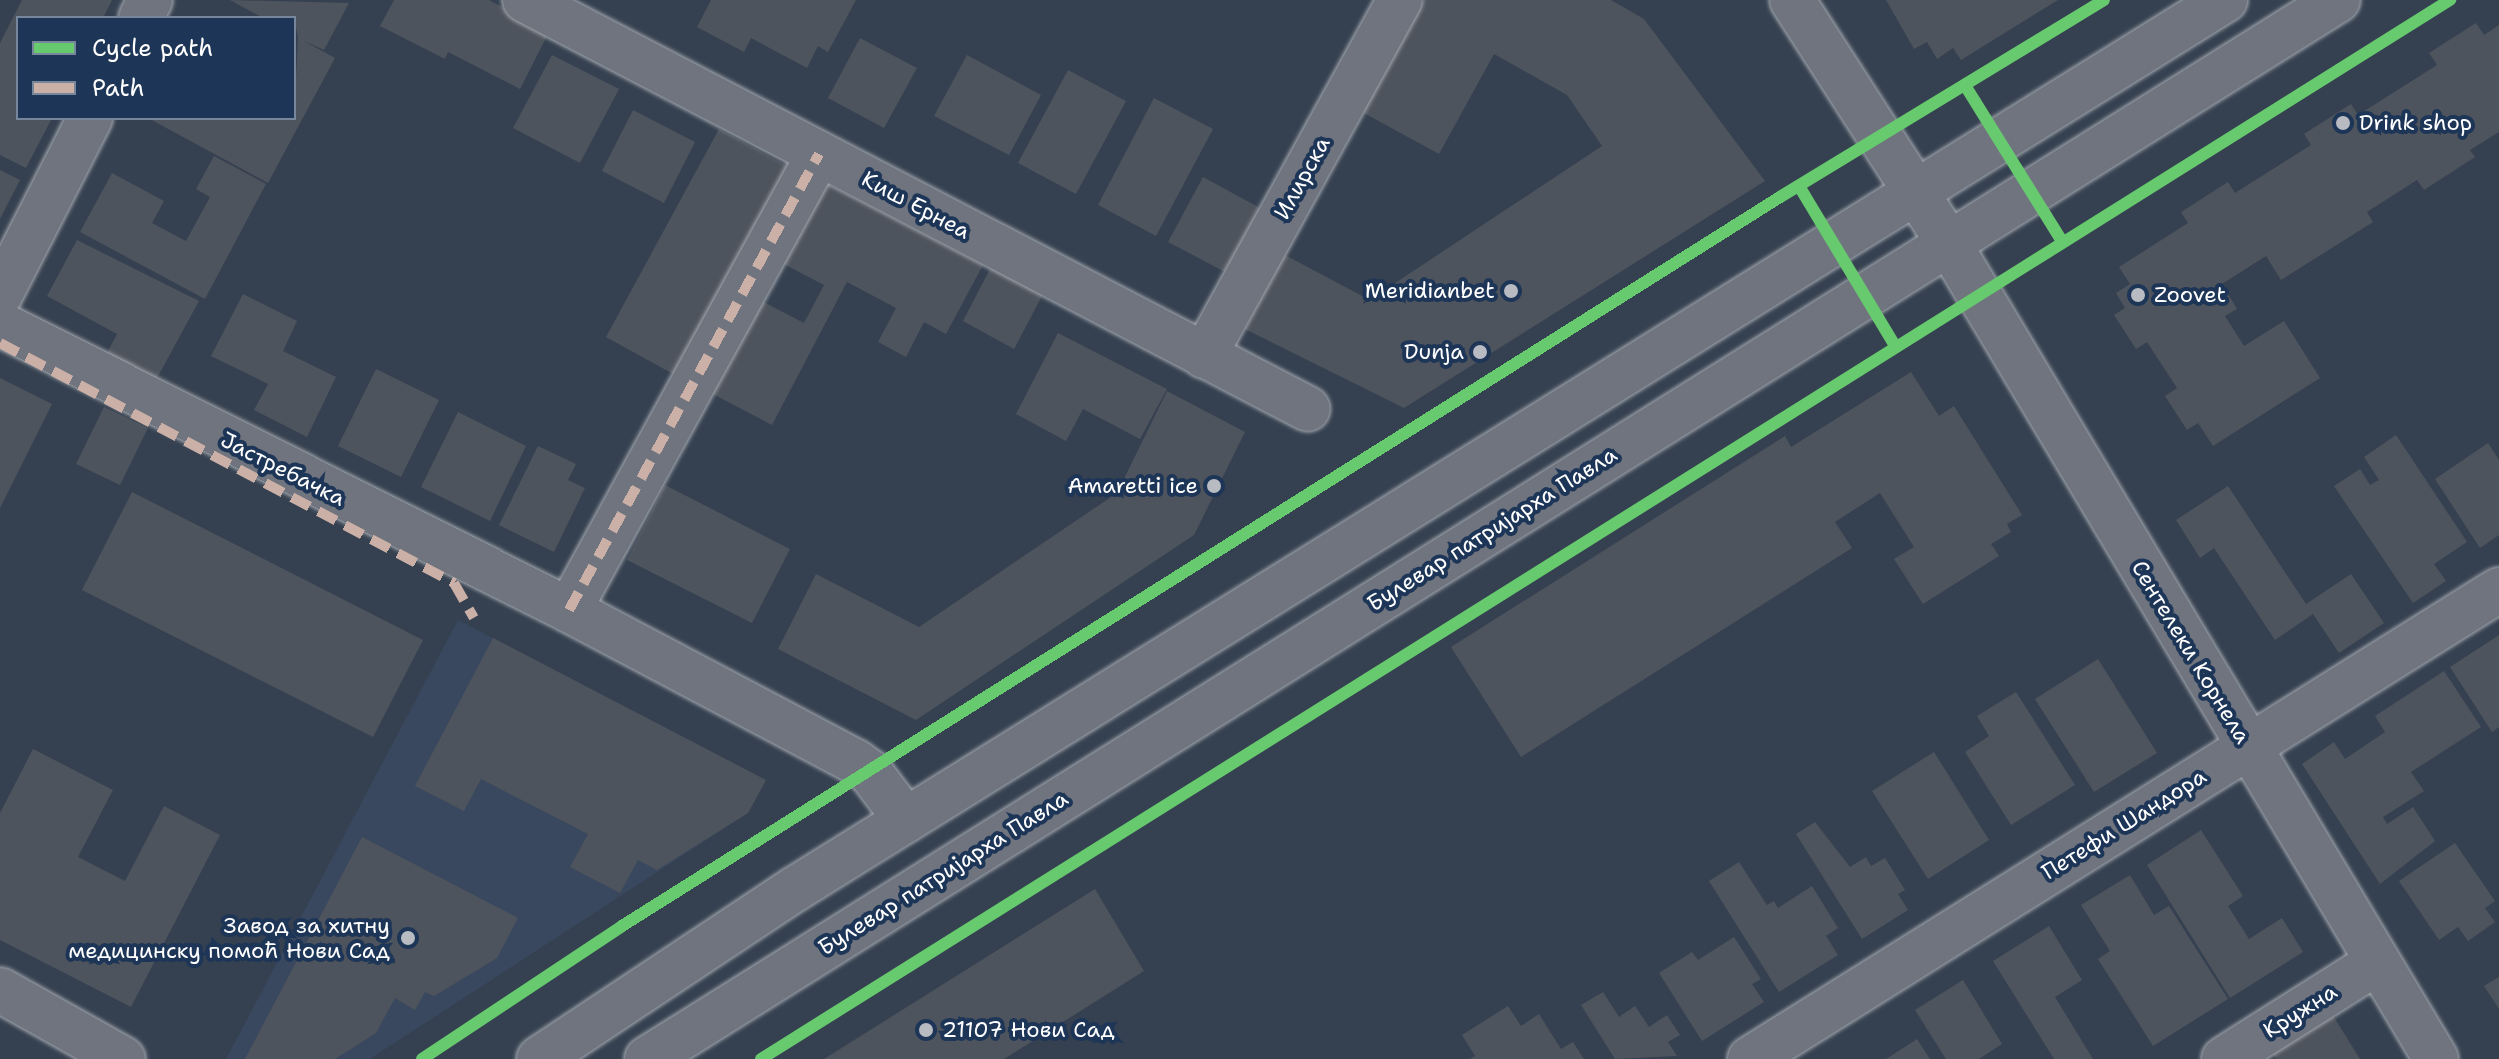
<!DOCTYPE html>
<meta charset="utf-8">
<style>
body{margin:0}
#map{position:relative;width:2499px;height:1059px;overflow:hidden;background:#354050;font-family:"Shantell Sans",sans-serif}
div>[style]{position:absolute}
.built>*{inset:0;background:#39485e}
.building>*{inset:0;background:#4e545d}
.roads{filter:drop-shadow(0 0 2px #a4a9b0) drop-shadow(0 0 2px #a4a9b0)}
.minor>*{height:44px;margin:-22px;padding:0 22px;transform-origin:22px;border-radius:22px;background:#6f747e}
.major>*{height:44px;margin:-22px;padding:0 22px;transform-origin:22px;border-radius:22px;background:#6f747e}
.quiet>*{height:10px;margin-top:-5px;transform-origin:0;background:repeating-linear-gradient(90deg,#cab0a6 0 20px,transparent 0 30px)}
.cycleway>*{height:12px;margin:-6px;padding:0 6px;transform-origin:6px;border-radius:6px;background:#67ca6e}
.dots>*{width:22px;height:22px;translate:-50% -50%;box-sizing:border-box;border:4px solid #1d3557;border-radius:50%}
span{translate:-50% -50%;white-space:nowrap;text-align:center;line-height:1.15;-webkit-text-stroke:8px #1d3557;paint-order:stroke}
.poi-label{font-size:22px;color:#fff}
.left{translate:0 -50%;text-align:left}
.right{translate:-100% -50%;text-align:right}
.street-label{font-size:22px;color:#fff}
.legend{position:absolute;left:16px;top:16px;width:280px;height:104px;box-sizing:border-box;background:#1d3557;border:2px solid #77869a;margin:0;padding:10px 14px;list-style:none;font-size:24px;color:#fff}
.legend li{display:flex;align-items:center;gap:16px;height:40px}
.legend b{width:40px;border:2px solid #77869a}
</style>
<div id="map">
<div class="built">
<i style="clip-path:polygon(458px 620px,766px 780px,748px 813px,370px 1059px,226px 1059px)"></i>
</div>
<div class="building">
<i style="clip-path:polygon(22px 0,112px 0,103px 18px,18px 18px,18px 118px,52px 118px,26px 168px,0 155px,0 43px)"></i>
<i style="clip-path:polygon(230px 0,349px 3px,324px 50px,304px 41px,335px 58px,268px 183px,148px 118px,294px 118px,298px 37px,294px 18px,263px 18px)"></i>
<i style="clip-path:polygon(394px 0,489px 0,549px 32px,520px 89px,448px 52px,445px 59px,380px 26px)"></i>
<i style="clip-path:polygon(711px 0,856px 0,828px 52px,818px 46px,807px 68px,751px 38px,744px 52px,697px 27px)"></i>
<i style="clip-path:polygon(1424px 0,1611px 0,1644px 19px,1765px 181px,1404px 408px,1245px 329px,1283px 254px,1366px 298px,1362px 305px,1602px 146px,1567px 95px,1494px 54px,1439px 154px,1362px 112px)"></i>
<i style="clip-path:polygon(1886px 0,2058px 0,1961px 60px,1953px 48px,1937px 59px,1927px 42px,1914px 49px)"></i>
<i style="clip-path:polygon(2476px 23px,2484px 35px,2499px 25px,2499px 132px,2470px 150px,2475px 157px,2424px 190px,2417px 180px,2367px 212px,2373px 222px,2281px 280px,2266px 256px,2222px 284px,2237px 309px,2225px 316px,2244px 346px,2284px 321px,2320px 378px,2213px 446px,2198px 423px,2187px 430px,2165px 396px,2177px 388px,2147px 342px,2136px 349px,2114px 315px,2125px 308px,2116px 293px,2130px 284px,2119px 267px,2188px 223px,2181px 212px,2228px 182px,2235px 193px,2311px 145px,2304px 134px,2351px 104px,2358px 115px,2437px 65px,2429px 53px)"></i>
<i style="clip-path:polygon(860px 38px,917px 68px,884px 128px,828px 98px)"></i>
<i style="clip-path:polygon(552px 55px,619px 89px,580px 163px,513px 128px)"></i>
<i style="clip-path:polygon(967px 55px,1041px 95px,1009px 155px,934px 116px)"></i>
<i style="clip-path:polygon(1068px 70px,1126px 101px,1076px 194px,1018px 163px)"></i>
<i style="clip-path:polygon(1154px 98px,1213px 129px,1156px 236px,1098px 205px)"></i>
<i style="clip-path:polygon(633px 110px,695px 142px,664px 203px,602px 171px)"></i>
<i style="clip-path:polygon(719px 129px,798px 172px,684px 380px,606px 337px)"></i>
<i style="clip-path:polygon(214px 156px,266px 184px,205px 299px,80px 232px,112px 173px,164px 201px,152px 223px,186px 241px,210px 197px,196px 189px)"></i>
<i style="clip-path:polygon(0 170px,20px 180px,0 219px)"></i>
<i style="clip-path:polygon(1203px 177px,1260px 208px,1225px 272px,1168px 242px)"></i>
<i style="clip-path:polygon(818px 179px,983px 265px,946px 334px,924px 322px,906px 357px,878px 342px,896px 308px,847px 282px,772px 425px,707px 391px,756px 298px,804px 323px,824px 285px,776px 260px)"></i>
<i style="clip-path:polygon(77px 240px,199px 301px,156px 380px,107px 353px,117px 334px,47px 296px)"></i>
<i style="clip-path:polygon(991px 267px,1043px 294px,1014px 349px,963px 321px)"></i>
<i style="clip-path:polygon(243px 294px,297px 321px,283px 351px,336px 377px,307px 437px,254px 410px,268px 384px,211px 356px)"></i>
<i style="clip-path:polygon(1058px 333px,1167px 389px,1140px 439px,1083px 409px,1066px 441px,1016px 414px)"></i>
<i style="clip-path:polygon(376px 369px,439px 400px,401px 477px,338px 446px)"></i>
<i style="clip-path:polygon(1911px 372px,1939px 416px,1954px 406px,2022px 515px,2007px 524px,2011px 532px,1991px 544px,1999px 556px,1923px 604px,1894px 559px,1914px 547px,1880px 493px,1835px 522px,1852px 548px,1521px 757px,1451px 647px,1785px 436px,1791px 447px)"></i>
<i style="clip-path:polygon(0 378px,52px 404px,0 508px)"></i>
<i style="clip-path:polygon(1167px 391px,1245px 432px,1194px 535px,916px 720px,778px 649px,816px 574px,919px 627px,1117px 493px)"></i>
<i style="clip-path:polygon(104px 407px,148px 428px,120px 485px,76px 464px)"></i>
<i style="clip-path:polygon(458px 412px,526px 446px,490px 521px,421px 487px)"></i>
<i style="clip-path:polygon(2396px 435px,2467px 542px,2434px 564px,2446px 581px,2413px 603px,2334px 486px,2360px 469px,2370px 485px,2379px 480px,2364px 457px)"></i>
<i style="clip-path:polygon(2488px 443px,2499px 460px,2499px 535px,2480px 548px,2435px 479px)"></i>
<i style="clip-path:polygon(538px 446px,576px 464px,568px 480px,585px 488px,554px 552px,499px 525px)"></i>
<i style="clip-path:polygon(665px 485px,790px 549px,752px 623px,627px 560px)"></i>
<i style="clip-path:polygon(2228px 486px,2306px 604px,2351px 574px,2384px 623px,2339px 653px,2313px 614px,2275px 640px,2214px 548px,2200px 558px,2176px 520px)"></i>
<i style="clip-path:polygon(132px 492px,423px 640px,373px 737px,82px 590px)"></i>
<i style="clip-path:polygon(2499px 635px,2499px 727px,2492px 732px,2450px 667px)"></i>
<i style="clip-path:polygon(493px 638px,766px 780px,748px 813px,657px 870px,638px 860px,620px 893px,570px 867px,588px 834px,481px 779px,464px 811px,415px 786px)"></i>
<i style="clip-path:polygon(2098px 659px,2157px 753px,2094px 792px,2035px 699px)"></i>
<i style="clip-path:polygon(2444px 671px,2481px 727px,2411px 772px,2424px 791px,2383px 817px,2387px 824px,2413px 807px,2435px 841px,2380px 884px,2302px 764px,2334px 742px,2345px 759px,2385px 732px,2375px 716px)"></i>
<i style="clip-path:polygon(2016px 692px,2075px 785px,2011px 825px,1965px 752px,1989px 736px,1977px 716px)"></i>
<i style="clip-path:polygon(33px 749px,113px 790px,78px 857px,125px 881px,164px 806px,220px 835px,131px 1007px,0 940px,0 813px)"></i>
<i style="clip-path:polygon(1934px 752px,1989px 840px,1928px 879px,1872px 791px)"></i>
<i style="clip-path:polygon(1815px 822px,1850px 867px,1866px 857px,1871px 866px,1885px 858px,1905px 890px,1898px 894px,1908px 910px,1862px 939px,1796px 834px)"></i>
<i style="clip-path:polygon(2201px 830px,2243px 896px,2228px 906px,2249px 939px,2282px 918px,2303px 952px,2230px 998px,2147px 865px)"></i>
<i style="clip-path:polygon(362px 837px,518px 918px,497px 958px,434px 996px,425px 992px,415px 1010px,395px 998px,376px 1033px,335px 1059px,245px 1059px)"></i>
<i style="clip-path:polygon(2455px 843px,2495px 901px,2485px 908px,2495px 922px,2468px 941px,2458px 927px,2439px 940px,2399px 881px)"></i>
<i style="clip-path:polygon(1739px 862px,1767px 905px,1774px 901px,1778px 908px,1812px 886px,1838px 928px,1826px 936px,1838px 955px,1779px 992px,1709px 881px)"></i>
<i style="clip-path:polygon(2130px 875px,2154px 915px,2169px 906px,2228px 999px,2153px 1046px,2098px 959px,2110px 951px,2081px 905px)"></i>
<i style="clip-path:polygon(1095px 889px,1144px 971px,1004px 1059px,824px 1059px)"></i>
<i style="clip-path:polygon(2049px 926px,2082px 980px,2055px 997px,2093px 1059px,2054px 1059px,1993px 961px)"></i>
<i style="clip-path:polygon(1734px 937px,1761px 979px,1752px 984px,1764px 1002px,1702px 1041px,1659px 973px,1692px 952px,1698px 960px)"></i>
<i style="clip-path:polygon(2499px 977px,2499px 1009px,2484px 986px)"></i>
<i style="clip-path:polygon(1963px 980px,2002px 1044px,1979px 1059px,1946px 1059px,1915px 1010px)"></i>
<i style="clip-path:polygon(1603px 992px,1619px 1017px,1635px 1006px,1649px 1027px,1667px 1015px,1680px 1035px,1668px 1042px,1677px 1056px,1615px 1059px,1581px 1005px)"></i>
<i style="clip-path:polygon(1508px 1006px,1521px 1026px,1539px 1014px,1561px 1049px,1573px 1042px,1584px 1059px,1470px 1059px,1475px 1056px,1462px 1035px)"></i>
<i style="clip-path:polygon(2330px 1011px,2360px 1059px,2276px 1059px,2270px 1049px)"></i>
<i style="clip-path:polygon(1917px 1039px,1930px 1059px,1886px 1059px)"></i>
</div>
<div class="roads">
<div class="minor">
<i style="left:525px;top:0;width:883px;rotate:27.58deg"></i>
<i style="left:1792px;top:0;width:290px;rotate:57.2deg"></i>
<i style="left:1949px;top:244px;width:949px;rotate:59.14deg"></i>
<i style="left:141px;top:18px;width:20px;rotate:-63deg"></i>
<i style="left:0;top:295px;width:199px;rotate:-63deg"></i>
<i style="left:0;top:324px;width:637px;rotate:26.69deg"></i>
<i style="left:569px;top:610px;width:325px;rotate:27.9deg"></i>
<i style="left:856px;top:762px;width:17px;rotate:36deg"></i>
<i style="left:870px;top:772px;width:60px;rotate:53.1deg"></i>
<i style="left:1204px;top:356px;width:406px;rotate:-61.2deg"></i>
<i style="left:569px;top:610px;width:520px;rotate:-61.27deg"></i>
<i style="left:0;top:990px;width:141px;rotate:29.3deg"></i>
<i style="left:1750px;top:1059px;width:884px;rotate:-32.05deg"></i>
<i style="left:2224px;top:1059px;width:180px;rotate:-32.3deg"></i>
</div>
<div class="major">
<i style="left:539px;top:1059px;width:307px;rotate:-33.6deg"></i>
<i style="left:795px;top:889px;width:1684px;rotate:-31.87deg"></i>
<i style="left:647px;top:1059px;width:1995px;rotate:-32.06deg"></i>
</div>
</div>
<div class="quiet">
<i style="left:0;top:343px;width:514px;rotate:27.86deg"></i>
<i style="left:454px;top:583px;width:40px;rotate:60.3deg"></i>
<i style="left:569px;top:610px;width:520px;rotate:-61.27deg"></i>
</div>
<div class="cycleway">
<i style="left:1966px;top:87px;width:181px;rotate:58.1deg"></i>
<i style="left:1799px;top:186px;width:187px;rotate:59deg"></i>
<i style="left:422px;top:1059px;width:240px;rotate:-33.6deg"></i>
<i style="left:622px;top:926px;width:1368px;rotate:-32.19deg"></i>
<i style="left:1780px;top:197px;width:379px;rotate:-31.3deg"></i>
<i style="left:761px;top:1059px;width:1994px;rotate:-32.09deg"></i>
</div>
<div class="dots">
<i style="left:2343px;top:123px;background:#b8bcc2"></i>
<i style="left:1511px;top:291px;background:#b8bcc2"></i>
<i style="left:2138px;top:295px;background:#b8bcc2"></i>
<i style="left:1480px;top:352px;background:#b8bcc2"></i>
<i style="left:1214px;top:486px;background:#b8bcc2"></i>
<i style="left:408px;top:938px;background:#b8bcc2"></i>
<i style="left:926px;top:1030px;background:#b8bcc2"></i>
</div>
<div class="poi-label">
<span class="left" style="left:2359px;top:123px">Drink shop</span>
<span class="right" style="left:1495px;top:291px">Meridianbet</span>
<span class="left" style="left:2154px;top:295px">Zoovet</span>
<span class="right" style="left:1464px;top:352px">Dunja</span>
<span class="right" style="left:1198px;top:486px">Amaretti ice</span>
<span class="right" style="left:390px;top:938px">Завод за хитну<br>медицинску помоћ Нови Сад</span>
<span class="left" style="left:942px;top:1030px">21107 Нови Сад</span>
</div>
<div class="street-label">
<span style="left:1302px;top:178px;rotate:-61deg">Илирска</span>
<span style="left:916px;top:205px;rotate:28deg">Киш Ернеа</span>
<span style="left:283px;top:469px;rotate:27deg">Јастребачка</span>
<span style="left:1492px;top:529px;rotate:-32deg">Булевар патријарха Павла</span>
<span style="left:2191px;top:652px;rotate:59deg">Сентелеки Корнела</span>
<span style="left:2124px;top:824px;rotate:-32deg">Петефи Шандора</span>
<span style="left:943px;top:873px;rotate:-32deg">Булевар патријарха Павла</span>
<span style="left:2300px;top:1011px;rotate:-32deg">Кружна</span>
</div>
<ul class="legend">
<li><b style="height:10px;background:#67ca6e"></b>Cycle path</li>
<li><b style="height:10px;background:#cab0a6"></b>Path</li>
</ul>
</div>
